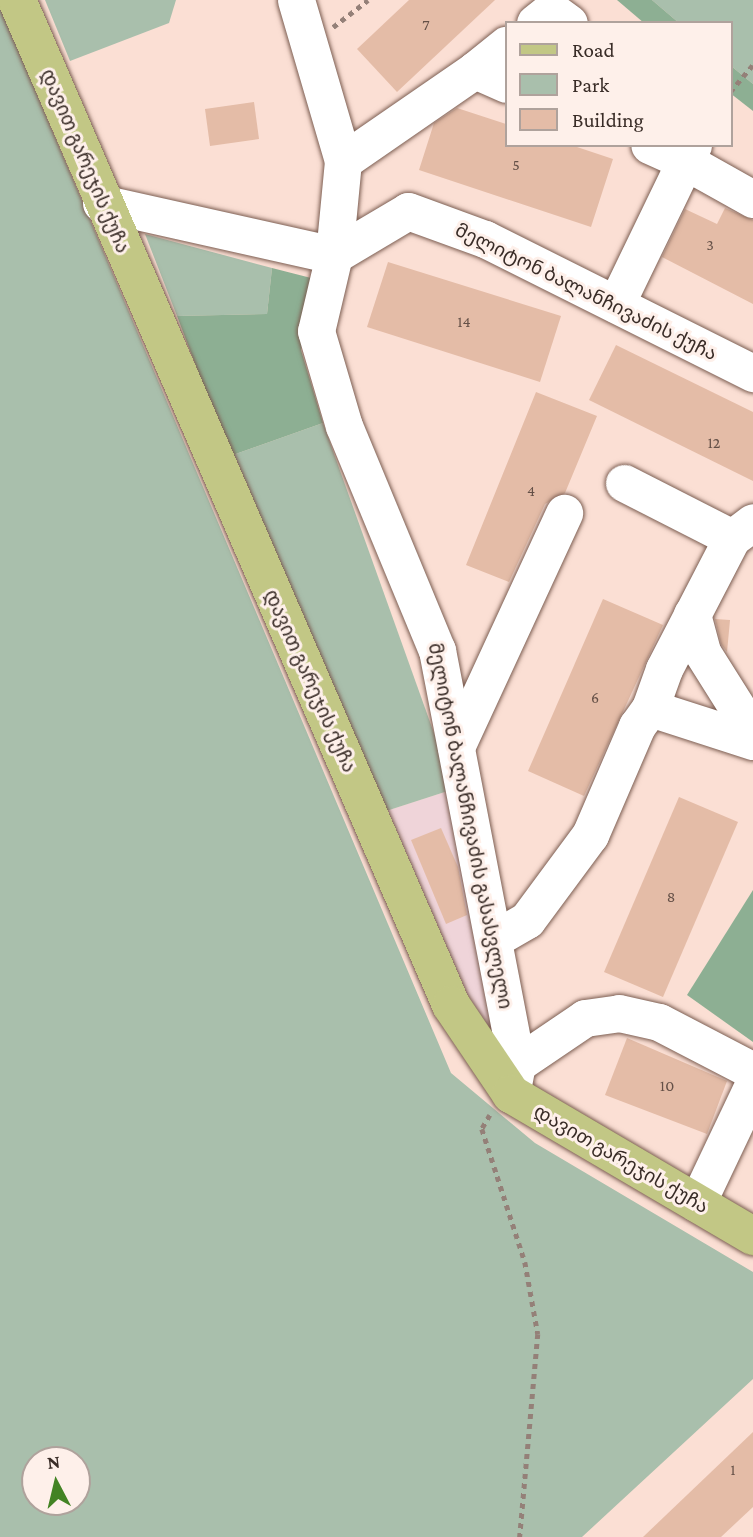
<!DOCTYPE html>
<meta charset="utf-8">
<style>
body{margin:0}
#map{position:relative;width:753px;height:1537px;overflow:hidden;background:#fbdfd4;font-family:"Crimson Pro","Noto Sans Georgian",serif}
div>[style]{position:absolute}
.commercial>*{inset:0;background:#efd4d9}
.green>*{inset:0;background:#a9bfac}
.forest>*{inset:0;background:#8daf93}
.building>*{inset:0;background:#e4bca7}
.path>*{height:4.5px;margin-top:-2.25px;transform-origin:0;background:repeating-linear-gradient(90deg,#948078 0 5px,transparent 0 10px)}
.roads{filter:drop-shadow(0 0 2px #7c5e52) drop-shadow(0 0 2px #7c5e52)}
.minor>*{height:37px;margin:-18.5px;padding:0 18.5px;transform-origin:18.5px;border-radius:18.5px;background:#fff}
.major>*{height:38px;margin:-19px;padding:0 19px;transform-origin:19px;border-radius:19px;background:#c2c785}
span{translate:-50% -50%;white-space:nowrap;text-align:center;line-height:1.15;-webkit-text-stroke:6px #fef0ea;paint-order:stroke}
.number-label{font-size:16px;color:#645047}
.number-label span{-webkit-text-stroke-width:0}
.street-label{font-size:19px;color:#392c27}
.legend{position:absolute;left:505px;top:21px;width:228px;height:126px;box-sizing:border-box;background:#fef0ea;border:2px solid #afa29c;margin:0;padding:9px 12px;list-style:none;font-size:21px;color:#392c27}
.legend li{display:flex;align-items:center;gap:14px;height:35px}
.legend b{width:35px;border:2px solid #afa29c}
.north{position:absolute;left:21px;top:1446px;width:70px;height:70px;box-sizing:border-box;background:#fef0ea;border:2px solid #afa29c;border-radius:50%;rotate:353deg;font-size:19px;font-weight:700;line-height:28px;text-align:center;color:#392c27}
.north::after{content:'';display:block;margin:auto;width:24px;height:32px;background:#438324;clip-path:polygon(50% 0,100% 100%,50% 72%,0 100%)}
</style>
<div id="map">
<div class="commercial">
<i style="clip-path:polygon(454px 789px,500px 1062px,380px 813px)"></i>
</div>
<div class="green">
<i style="clip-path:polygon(45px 0,176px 0,169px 23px,70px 61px)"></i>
<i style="clip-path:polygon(652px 0,753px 0,753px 84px,730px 65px,730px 23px,679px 23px)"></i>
<i style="clip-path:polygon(evenodd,0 7px,451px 1073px,535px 1143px,753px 1272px,753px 1379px,582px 1537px,0 1537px,0 7px,35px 1460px,77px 1460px,77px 1502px,35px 1502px,35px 1460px)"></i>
<i style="clip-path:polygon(145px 234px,272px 268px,267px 314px,177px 316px)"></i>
<i style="clip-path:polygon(323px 423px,454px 789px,380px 813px,230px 456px)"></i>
</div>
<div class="forest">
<i style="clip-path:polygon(617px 0,652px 0,679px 23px,644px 23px)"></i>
<i style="clip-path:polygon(730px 65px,753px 84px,753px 111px,730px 93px)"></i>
<i style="clip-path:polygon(272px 268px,315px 279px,301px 350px,323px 423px,230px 456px,177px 316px,267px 314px)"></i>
<i style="clip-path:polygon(753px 890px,753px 1042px,687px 995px)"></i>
</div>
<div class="building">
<i style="clip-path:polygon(409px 0,495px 0,397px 92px,357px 49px)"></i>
<i style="clip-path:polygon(254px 102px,259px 139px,210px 146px,205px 109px)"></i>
<i style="clip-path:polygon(457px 108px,506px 124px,506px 145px,571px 145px,613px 159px,591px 227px,419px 170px,434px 123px)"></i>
<i style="clip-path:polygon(725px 208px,753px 220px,753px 304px,662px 257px,685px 209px,717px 224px)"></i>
<i style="clip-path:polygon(388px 262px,561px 316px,540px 382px,367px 327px)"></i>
<i style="clip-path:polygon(616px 345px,753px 412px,753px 481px,589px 400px)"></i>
<i style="clip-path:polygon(536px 392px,597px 416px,565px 493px,545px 504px,509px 582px,466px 565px)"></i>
<i style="clip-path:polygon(603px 599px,663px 625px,584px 796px,528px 771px)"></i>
<i style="clip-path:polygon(715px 619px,730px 620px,727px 652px,721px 644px)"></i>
<i style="clip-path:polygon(679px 797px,738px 822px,663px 997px,604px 972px)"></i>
<i style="clip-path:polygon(441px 828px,458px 867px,467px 915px,446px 924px,411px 840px)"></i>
<i style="clip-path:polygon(627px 1038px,727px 1081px,707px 1134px,605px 1095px)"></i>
<i style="clip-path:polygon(753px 1432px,753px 1507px,721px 1537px,643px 1537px)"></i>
</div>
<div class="path">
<i style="left:333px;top:27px;width:44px;rotate:-37.6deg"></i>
<i style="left:730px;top:92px;width:35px;rotate:-50deg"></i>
<i style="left:490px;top:1115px;width:16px;rotate:120deg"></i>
<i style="left:482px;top:1129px;width:140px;rotate:72.1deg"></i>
<i style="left:525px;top:1262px;width:73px;rotate:79.8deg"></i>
<i style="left:538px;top:1334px;width:204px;rotate:95.1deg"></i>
</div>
<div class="roads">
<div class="minor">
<i style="left:296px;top:0;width:168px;rotate:73.7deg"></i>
<i style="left:343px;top:161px;width:94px;rotate:95.5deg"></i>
<i style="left:334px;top:255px;width:78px;rotate:103.3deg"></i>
<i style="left:316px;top:331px;width:99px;rotate:73.6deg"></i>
<i style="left:344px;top:426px;width:243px;rotate:67.5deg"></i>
<i style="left:437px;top:650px;width:422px;rotate:79.1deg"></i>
<i style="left:517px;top:1064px;width:31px;rotate:101deg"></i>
<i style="left:535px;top:23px;width:21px;rotate:-39deg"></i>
<i style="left:551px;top:10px;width:22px;rotate:36deg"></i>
<i style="left:475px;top:70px;width:40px;rotate:-39deg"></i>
<i style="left:693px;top:145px;width:18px;rotate:117deg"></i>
<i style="left:685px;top:161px;width:78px;rotate:29.2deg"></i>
<i style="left:343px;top:161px;width:160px;rotate:-34.6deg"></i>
<i style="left:475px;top:70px;width:34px;rotate:24deg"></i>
<i style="left:101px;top:203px;width:239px;rotate:12.6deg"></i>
<i style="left:334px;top:255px;width:86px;rotate:-30.7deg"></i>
<i style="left:408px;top:211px;width:82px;rotate:20deg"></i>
<i style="left:485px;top:239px;width:300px;rotate:26.6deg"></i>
<i style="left:616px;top:304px;width:159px;rotate:-64.2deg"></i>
<i style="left:685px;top:161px;width:39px;rotate:-156deg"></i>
<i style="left:624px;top:483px;width:121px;rotate:27deg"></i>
<i style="left:692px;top:614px;width:39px;rotate:75deg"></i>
<i style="left:702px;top:652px;width:96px;rotate:57.8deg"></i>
<i style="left:650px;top:708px;width:41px;rotate:-70.3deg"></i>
<i style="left:664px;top:669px;width:148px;rotate:-62.6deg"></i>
<i style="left:732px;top:538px;width:26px;rotate:-37deg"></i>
<i style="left:456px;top:747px;width:258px;rotate:-65.2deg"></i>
<i style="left:494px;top:939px;width:38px;rotate:-30deg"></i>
<i style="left:527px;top:920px;width:106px;rotate:-53.5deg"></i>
<i style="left:590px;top:835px;width:119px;rotate:-66.7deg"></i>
<i style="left:637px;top:726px;width:22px;rotate:-54deg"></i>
<i style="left:650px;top:708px;width:108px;rotate:17.8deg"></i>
<i style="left:517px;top:1064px;width:82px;rotate:-34.1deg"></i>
<i style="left:585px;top:1018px;width:34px;rotate:-8deg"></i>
<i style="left:619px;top:1013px;width:41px;rotate:12.7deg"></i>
<i style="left:659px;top:1022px;width:106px;rotate:27.5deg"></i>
<i style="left:697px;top:1203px;width:131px;rotate:-64.6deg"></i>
</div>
<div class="major">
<i style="left:17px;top:0;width:1095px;rotate:66.64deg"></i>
<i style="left:451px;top:1005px;width:107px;rotate:56deg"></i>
<i style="left:511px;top:1094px;width:281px;rotate:30.4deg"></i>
</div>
</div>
<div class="number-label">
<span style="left:426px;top:25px">7</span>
<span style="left:516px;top:165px">5</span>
<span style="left:710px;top:245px">3</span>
<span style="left:464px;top:322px">14</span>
<span style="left:714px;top:443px">12</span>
<span style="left:531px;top:491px">4</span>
<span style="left:595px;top:698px">6</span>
<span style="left:671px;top:897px">8</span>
<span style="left:667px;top:1086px">10</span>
<span style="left:733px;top:1470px">1</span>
</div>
<div class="street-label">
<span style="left:85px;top:161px;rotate:67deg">დავით გარეჯის ქუჩა</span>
<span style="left:586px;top:292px;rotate:26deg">მელიტონ ბალანჩივაძის ქუჩა</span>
<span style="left:310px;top:681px;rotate:66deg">დავით გარეჯის ქუჩა</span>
<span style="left:470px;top:826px;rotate:79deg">მელიტონ ბალანჩივაძის გასასვლელი</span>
<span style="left:621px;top:1159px;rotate:30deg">დავით გარეჯის ქუჩა</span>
</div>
<ul class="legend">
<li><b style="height:9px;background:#c2c785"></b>Road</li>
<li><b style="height:19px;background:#a9bfac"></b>Park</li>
<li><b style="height:19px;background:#e4bca7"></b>Building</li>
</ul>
<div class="north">N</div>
</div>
